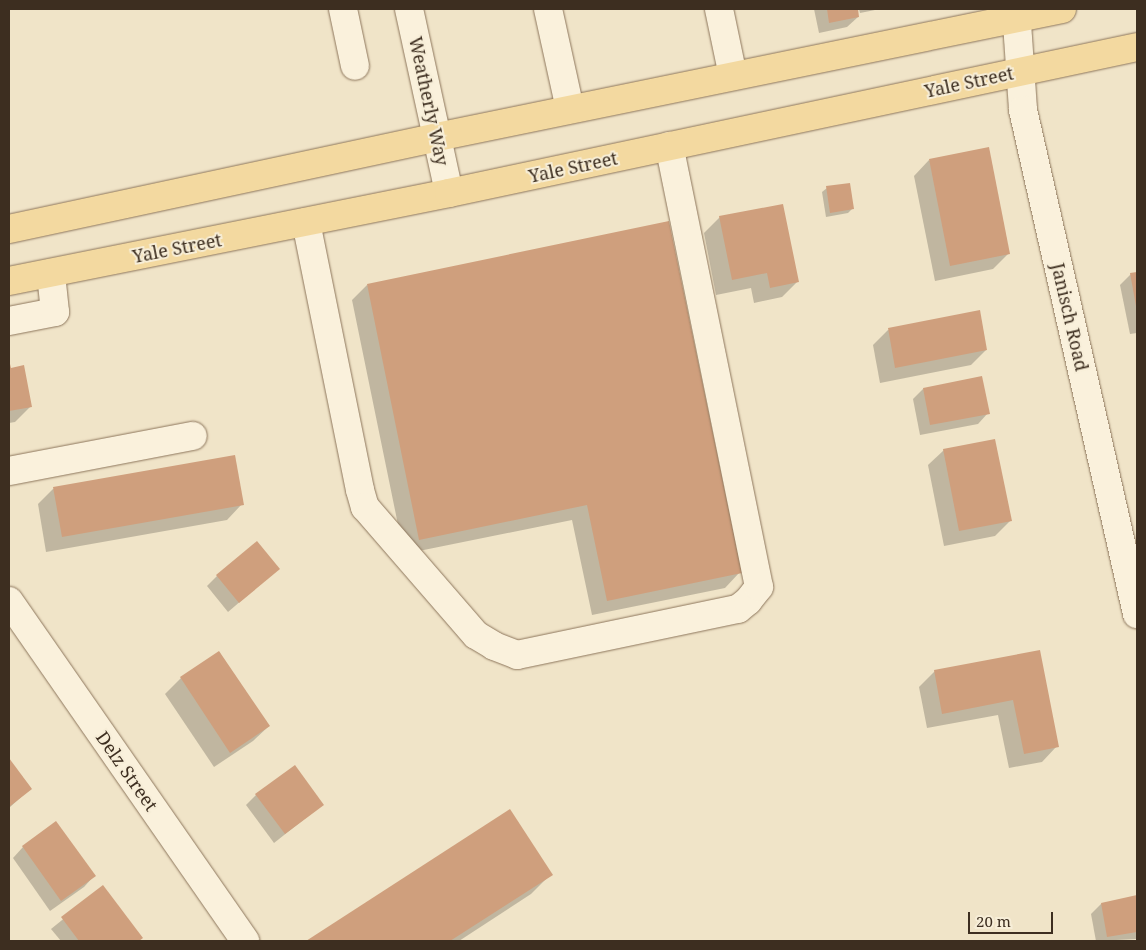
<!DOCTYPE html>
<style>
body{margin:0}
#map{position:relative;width:1146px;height:950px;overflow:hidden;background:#f0e4c8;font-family:"Noto Serif",serif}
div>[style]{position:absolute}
.shadow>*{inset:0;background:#0003}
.building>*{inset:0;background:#cf9f7d}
.roads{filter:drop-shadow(0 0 1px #8d765c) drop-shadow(0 0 1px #8d765c)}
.minor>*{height:28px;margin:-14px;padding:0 14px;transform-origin:14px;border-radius:14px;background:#faf1dc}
.major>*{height:28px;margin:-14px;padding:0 14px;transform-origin:14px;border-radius:14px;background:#f3d9a0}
span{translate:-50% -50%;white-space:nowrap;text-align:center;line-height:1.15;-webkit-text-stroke:4px #f7eed8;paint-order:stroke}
.street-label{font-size:18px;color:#3d2e20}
.frame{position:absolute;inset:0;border:10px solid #3d2e20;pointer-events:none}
.scale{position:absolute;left:968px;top:912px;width:85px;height:22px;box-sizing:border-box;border:2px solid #3d2e20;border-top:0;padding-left:6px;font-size:15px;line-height:18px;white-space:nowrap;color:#3d2e20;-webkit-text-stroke:4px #f7eed8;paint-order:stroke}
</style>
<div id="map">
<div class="shadow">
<i style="clip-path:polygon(814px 9px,856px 9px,858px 17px,847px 27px,819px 33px)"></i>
<i style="clip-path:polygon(859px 9px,880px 9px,860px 13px)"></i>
<i style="clip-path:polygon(929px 160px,1009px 253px,993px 269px,935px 281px,914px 176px)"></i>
<i style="clip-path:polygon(827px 188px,853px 208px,848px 213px,826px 217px,822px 192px)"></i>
<i style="clip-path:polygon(720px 217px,797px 282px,782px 297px,754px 303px,751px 288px,716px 295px,704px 233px)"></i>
<i style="clip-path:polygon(1137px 273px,1137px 333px,1130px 334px,1120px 285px,1131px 274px)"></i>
<i style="clip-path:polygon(367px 285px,740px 572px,725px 588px,592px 615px,572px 520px,404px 554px,352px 300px)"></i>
<i style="clip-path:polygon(888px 330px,986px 350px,971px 365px,880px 383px,873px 345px)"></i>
<i style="clip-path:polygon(9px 362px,10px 369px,31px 406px,15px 422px,9px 423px)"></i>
<i style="clip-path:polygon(923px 389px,988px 413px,978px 424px,920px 435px,913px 399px)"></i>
<i style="clip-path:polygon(944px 450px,1010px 521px,995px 536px,944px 546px,928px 465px)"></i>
<i style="clip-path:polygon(234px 457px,242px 504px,227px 520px,46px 552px,38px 504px,53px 489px)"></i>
<i style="clip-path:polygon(278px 569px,228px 612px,207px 586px,217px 576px)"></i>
<i style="clip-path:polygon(1039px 651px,1057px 746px,1042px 762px,1009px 768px,998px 715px,927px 728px,919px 687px,935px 671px)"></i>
<i style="clip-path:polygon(219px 652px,269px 726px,253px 741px,214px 767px,165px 694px,181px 678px)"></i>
<i style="clip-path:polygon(9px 760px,31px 788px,9px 808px)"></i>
<i style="clip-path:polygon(256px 795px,322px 805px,274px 843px,246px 805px)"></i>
<i style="clip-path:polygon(510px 811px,551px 874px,531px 894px,459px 941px,309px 941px)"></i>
<i style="clip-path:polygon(23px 847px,94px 876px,84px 887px,50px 911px,13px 858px)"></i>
<i style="clip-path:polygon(103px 887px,142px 938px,138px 941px,61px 941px,51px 929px)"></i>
<i style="clip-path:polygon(1137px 897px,1137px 939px,1096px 941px,1091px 914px,1101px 904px)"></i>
</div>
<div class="building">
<i style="clip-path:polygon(827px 9px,858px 9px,859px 17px,829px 23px)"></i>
<i style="clip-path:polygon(989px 147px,1010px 254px,950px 266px,929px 159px)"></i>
<i style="clip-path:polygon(850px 183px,854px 209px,830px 213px,826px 186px)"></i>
<i style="clip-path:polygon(783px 204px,799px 282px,770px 288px,767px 273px,732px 280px,719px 216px)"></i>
<i style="clip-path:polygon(669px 221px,742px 573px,607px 601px,587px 505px,419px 540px,367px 284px)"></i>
<i style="clip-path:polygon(1137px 272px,1137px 306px,1136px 306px,1130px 273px)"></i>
<i style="clip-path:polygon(980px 310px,987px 350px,895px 368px,888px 328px)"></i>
<i style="clip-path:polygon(9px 360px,11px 368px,24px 365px,32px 407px,9px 411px)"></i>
<i style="clip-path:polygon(982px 376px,990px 414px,930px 425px,923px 388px)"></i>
<i style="clip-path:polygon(995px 439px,1012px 521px,959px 531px,943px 449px)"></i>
<i style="clip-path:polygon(235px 455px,244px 505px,62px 537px,53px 487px)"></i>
<i style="clip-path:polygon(257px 541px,280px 569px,239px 603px,216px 575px)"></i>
<i style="clip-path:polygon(1040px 650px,1059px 747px,1024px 754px,1013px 700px,942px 714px,934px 670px)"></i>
<i style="clip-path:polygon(219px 651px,270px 726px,230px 753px,180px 677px)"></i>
<i style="clip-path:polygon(9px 758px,32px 789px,9px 807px)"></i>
<i style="clip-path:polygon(295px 765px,324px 805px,285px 834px,255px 794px)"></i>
<i style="clip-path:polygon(510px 809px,553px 875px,450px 941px,306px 941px)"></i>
<i style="clip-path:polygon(56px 821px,96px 876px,61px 901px,22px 846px)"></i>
<i style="clip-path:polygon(103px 885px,143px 938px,139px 941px,79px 941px,61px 917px)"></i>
<i style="clip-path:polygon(1137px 895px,1137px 932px,1107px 937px,1101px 903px)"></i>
</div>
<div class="roads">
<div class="minor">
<i style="left:343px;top:9px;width:58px;rotate:78.1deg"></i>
<i style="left:409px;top:9px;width:188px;rotate:77.7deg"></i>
<i style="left:548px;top:9px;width:102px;rotate:77.6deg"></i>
<i style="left:719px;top:9px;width:68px;rotate:78.2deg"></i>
<i style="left:1016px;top:9px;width:101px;rotate:86deg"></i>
<i style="left:1023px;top:110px;width:517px;rotate:77.25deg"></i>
<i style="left:306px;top:222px;width:273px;rotate:78.6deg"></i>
<i style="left:360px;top:490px;width:18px;rotate:74deg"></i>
<i style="left:365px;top:507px;width:169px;rotate:49.1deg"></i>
<i style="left:476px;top:635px;width:21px;rotate:31deg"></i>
<i style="left:494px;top:646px;width:25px;rotate:21deg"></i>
<i style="left:517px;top:655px;width:226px;rotate:-11.8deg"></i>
<i style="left:738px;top:609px;width:13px;rotate:-39deg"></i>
<i style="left:748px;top:601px;width:18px;rotate:-52deg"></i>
<i style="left:759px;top:587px;width:450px;rotate:-101.5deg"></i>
<i style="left:9px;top:321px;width:47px;rotate:-11.1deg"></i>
<i style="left:55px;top:312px;width:39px;rotate:-96deg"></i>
<i style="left:9px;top:471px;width:187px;rotate:-10.8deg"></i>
<i style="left:9px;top:601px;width:414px;rotate:55.2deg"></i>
</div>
<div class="major">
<i style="left:9px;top:229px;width:438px;rotate:-12.1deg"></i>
<i style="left:437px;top:137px;width:638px;rotate:-11.57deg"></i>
<i style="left:9px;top:281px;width:449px;rotate:-11.3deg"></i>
<i style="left:449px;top:193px;width:703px;rotate:-11.98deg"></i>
</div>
</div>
<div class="street-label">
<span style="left:969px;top:82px;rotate:-12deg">Yale Street</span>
<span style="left:429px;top:101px;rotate:78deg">Weatherly Way</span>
<span style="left:573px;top:167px;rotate:-12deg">Yale Street</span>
<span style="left:177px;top:248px;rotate:-11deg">Yale Street</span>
<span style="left:1070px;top:317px;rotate:77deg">Janisch Road</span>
<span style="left:127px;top:771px;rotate:55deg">Delz Street</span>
</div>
<div class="frame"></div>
<div class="scale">20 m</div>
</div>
